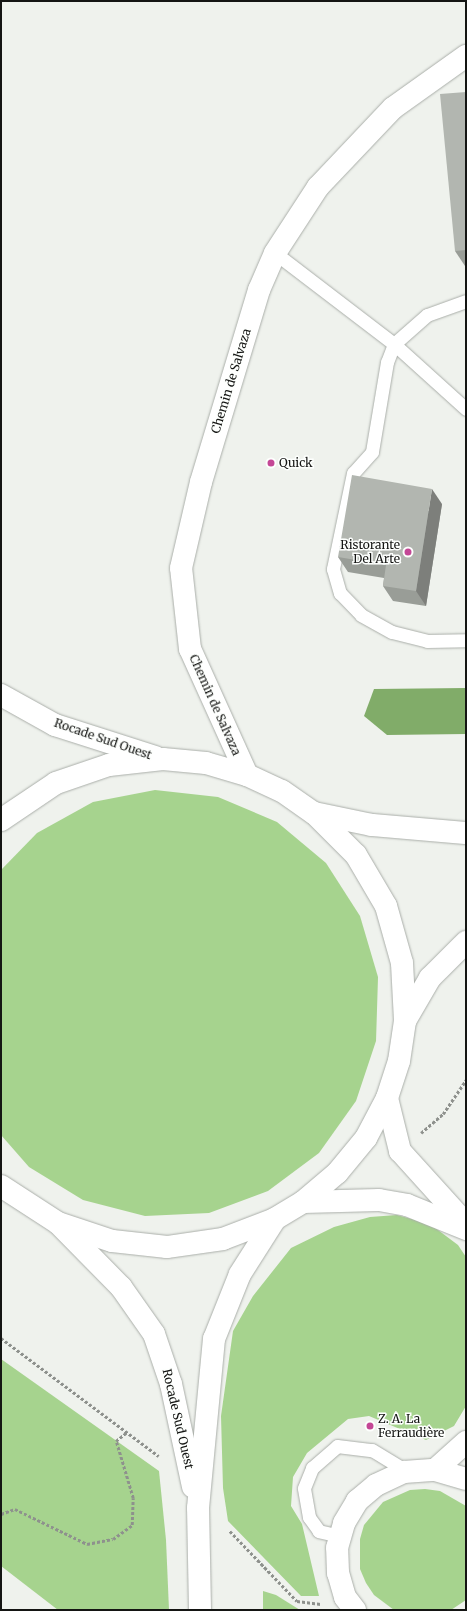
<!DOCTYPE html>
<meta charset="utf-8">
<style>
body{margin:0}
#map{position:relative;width:467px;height:1611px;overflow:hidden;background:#eff2ed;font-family:Merriweather,serif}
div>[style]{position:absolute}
.green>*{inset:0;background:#a6d38e}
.water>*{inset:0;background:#81ac69}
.path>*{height:2.5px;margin-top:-1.25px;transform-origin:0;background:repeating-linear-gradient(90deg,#8e918d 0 3px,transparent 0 5px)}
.roads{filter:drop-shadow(0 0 1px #aaaea9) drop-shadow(0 0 1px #aaaea9)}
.lane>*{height:13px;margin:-6.5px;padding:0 6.5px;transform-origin:6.5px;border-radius:6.5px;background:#fff}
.street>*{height:22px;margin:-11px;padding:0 11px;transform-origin:11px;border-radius:11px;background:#fff}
.primary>*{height:22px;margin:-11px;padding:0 11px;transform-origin:11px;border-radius:11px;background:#fff}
.highway>*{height:22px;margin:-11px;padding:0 11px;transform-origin:11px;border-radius:11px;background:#fff}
.wall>*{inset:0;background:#999d97}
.shaded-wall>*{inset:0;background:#7d7f7b}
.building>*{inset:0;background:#b2b6b0}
.dots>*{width:11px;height:11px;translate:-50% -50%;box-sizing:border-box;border:2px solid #fdfffd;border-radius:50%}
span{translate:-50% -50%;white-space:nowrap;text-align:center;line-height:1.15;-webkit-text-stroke:3px #fdfffd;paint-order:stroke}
.street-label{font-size:12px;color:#141513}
.poi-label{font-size:12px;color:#141513}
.left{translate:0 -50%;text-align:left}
.right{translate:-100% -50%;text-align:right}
.frame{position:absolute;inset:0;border:2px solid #141513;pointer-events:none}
</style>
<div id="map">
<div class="green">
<i style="clip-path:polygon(155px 790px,218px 797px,277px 822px,326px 863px,360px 916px,378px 977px,376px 1041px,356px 1101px,319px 1153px,268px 1191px,209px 1213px,145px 1216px,83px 1200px,29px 1167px,1px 1135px,1px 870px,37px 833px,93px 802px)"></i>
<i style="clip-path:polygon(397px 1215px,430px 1224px,458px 1245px,466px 1257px,466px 1406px,454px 1426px,426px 1440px,369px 1416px,348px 1419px,307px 1453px,293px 1477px,291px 1506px,302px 1524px,319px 1596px,301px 1596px,228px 1521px,223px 1488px,221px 1416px,233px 1331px,253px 1296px,291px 1248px,334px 1227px,370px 1217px)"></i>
<i style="clip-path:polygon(1px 1359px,159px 1471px,166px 1540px,169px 1610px,58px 1610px,1px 1566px)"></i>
<i style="clip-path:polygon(425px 1489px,440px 1491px,466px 1506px,466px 1600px,451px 1610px,394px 1610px,374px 1595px,366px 1583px,360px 1569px,360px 1539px,364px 1525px,383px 1502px,410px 1490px)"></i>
<i style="clip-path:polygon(263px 1591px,276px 1595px,300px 1610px,263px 1610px)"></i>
</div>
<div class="water">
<i style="clip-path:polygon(466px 688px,466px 734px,387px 735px,364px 716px,374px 689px)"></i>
</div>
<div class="path">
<i style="left:421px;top:1133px;width:29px;rotate:-41deg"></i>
<i style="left:443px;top:1114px;width:41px;rotate:-55.9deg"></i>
<i style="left:1px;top:1338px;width:197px;rotate:36.8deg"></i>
<i style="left:1px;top:1514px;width:15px;rotate:-20deg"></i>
<i style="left:15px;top:1509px;width:80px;rotate:25.9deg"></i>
<i style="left:87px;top:1544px;width:26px;rotate:-11deg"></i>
<i style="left:113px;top:1539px;width:24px;rotate:-36deg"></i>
<i style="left:132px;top:1525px;width:27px;rotate:-88deg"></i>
<i style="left:133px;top:1498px;width:59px;rotate:-106.6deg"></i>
<i style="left:116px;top:1441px;width:14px;rotate:-39deg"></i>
<i style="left:230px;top:1531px;width:97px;rotate:46.3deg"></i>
<i style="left:297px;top:1601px;width:24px;rotate:7deg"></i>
</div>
<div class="roads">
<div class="lane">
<i style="left:275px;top:253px;width:150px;rotate:37.4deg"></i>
<i style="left:394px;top:344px;width:44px;rotate:-41.3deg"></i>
<i style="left:427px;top:315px;width:41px;rotate:-19.7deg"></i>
<i style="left:466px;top:409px;width:97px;rotate:-137.9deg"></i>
<i style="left:394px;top:344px;width:19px;rotate:111deg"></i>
<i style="left:387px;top:362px;width:91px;rotate:99.5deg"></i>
<i style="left:372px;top:452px;width:28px;rotate:132deg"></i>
<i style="left:353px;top:473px;width:98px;rotate:101.8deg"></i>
<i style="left:333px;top:569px;width:25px;rotate:74deg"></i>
<i style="left:340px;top:593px;width:30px;rotate:46deg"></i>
<i style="left:361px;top:615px;width:35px;rotate:29deg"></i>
<i style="left:392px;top:632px;width:36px;rotate:14deg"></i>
<i style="left:427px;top:641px;width:39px;rotate:-1deg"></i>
<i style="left:340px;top:1536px;width:22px;rotate:-167deg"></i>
<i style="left:319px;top:1531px;width:17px;rotate:-126deg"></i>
<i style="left:309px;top:1517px;width:29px;rotate:-100deg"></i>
<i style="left:304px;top:1488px;width:22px;rotate:-68deg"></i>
<i style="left:312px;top:1468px;width:33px;rotate:-41deg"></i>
<i style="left:337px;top:1446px;width:35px;rotate:7deg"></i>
<i style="left:372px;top:1450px;width:42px;rotate:31.4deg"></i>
</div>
<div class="street">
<i style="left:247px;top:775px;width:138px;rotate:-114.3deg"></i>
<i style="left:190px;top:649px;width:81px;rotate:-96.3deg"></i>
<i style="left:181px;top:568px;width:88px;rotate:-76.9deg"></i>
<i style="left:201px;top:482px;width:201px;rotate:-73.2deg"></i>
<i style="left:259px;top:290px;width:40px;rotate:-66.6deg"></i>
<i style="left:275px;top:253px;width:79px;rotate:-56.9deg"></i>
<i style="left:318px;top:187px;width:109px;rotate:-46.5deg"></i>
<i style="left:393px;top:108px;width:90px;rotate:-35.5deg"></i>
<i style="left:387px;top:1098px;width:55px;rotate:76.2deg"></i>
<i style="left:400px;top:1151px;width:98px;rotate:47.9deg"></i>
<i style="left:303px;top:1202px;width:76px;rotate:-1.5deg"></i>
<i style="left:379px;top:1200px;width:28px;rotate:10deg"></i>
<i style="left:407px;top:1205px;width:64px;rotate:22.1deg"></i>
<i style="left:435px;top:1470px;width:42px;rotate:-42.1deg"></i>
<i style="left:355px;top:1610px;width:16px;rotate:-128deg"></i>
<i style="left:345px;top:1597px;width:25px;rotate:-106deg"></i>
<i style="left:338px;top:1573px;width:25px;rotate:-92deg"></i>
<i style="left:337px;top:1548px;width:26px;rotate:-74deg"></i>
<i style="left:344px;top:1523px;width:26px;rotate:-59deg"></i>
<i style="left:357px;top:1501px;width:25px;rotate:-40deg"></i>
<i style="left:376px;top:1485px;width:31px;rotate:-25deg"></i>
<i style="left:404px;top:1472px;width:31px;rotate:-4deg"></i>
<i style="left:435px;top:1470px;width:32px;rotate:16deg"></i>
</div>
<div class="primary">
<i style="left:1px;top:695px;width:62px;rotate:29.1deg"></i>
<i style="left:55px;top:725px;width:105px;rotate:17.7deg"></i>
<i style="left:1px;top:820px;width:66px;rotate:-33.9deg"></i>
<i style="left:56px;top:783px;width:56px;rotate:-18.8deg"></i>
<i style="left:109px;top:765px;width:54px;rotate:-6.3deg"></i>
<i style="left:163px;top:759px;width:43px;rotate:5.3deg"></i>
<i style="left:206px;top:763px;width:43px;rotate:16.3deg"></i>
<i style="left:247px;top:775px;width:38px;rotate:25deg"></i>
<i style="left:282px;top:791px;width:39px;rotate:35deg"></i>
<i style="left:314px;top:813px;width:59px;rotate:45deg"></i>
<i style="left:356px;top:855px;width:59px;rotate:59.5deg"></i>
<i style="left:386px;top:906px;width:59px;rotate:74.3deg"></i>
<i style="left:402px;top:963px;width:58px;rotate:87deg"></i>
<i style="left:405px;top:1021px;width:40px;rotate:98.5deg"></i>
<i style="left:399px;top:1061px;width:39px;rotate:108deg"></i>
<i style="left:387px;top:1098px;width:45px;rotate:117.7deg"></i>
<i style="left:366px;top:1138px;width:45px;rotate:129.6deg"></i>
<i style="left:337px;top:1173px;width:45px;rotate:139.5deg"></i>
<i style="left:303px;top:1202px;width:33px;rotate:149deg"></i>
<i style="left:275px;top:1219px;width:56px;rotate:159deg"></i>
<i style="left:223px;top:1239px;width:57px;rotate:171.9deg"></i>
<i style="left:167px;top:1247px;width:55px;rotate:-173.8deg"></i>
<i style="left:112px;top:1241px;width:57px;rotate:-161.6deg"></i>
<i style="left:58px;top:1223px;width:68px;rotate:-147deg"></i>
<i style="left:61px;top:1226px;width:86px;rotate:45.5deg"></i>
<i style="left:121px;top:1287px;width:57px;rotate:54.9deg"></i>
<i style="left:154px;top:1334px;width:53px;rotate:71.2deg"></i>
<i style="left:171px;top:1384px;width:105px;rotate:77.9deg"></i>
<i style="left:200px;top:1610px;width:102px;rotate:-91.1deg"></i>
<i style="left:198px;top:1508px;width:170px;rotate:-84.6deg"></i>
<i style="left:214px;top:1339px;width:70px;rotate:-68.2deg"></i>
<i style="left:240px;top:1274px;width:65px;rotate:-57.5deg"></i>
</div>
<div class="highway">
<i style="left:314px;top:813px;width:59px;rotate:11.7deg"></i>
<i style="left:372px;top:825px;width:94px;rotate:4.9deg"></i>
<i style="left:405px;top:1021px;width:50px;rotate:-59.8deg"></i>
<i style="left:430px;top:978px;width:51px;rotate:-45deg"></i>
</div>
</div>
<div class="wall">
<i style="clip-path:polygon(466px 92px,466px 265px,465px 266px,455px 251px)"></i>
<i style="clip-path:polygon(442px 504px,426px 606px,393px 601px,383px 586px,384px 578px,348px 572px,338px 557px)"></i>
</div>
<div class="shaded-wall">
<i style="clip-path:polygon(432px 489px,442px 504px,426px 606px,416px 591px)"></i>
</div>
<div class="building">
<i style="clip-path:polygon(466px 92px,466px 250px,455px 251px,440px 94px)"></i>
<i style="clip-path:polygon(352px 475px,432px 489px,416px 591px,383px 586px,386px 565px,338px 557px)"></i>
</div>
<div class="dots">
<i style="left:271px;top:463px;background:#c44796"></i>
<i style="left:408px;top:552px;background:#c44796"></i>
<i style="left:370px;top:1426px;background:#c44796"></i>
</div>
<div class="street-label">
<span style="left:231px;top:381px;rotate:-73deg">Chemin de Salvaza</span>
<span style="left:215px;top:705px;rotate:66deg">Chemin de Salvaza</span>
<span style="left:103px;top:739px;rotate:19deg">Rocade Sud Ouest</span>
<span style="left:178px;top:1419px;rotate:77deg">Rocade Sud Ouest</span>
</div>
<div class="poi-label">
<span class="left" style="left:279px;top:463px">Quick</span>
<span class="right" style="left:400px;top:552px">Ristorante<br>Del Arte</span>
<span class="left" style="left:378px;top:1426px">Z. A. La<br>Ferraudière</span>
</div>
<div class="frame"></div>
</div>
